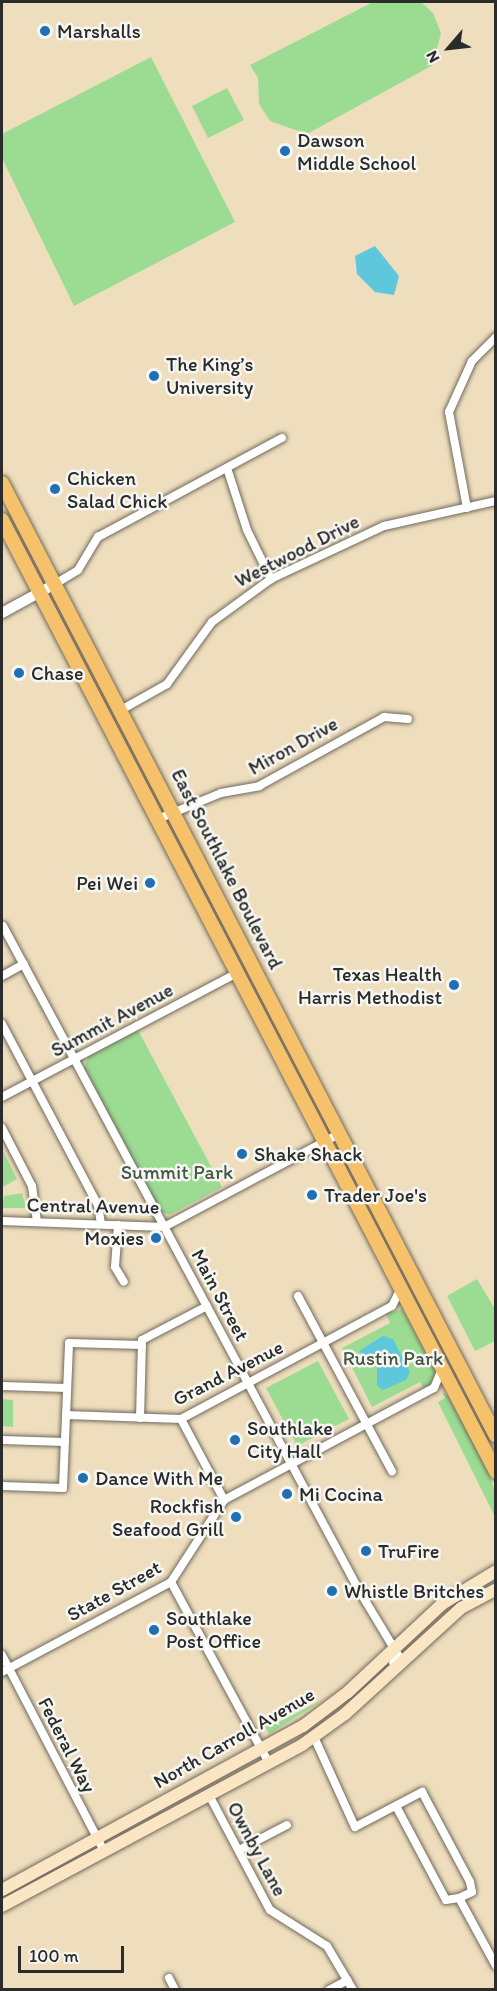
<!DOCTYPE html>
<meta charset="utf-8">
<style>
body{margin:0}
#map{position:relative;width:497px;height:1991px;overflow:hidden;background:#efdebd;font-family:Itim,sans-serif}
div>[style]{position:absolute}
.green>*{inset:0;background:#9cdc92}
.water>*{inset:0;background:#5fc7db}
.roads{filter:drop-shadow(0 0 2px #706a5e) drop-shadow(0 0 2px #706a5e)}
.minor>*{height:8px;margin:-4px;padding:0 4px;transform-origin:4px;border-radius:4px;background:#fff}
.tertiary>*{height:10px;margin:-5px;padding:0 5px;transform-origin:5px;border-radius:5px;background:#fff}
.secondary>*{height:12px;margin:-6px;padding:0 6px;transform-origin:6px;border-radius:6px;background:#fbe6c4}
.primary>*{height:14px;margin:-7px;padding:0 7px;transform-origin:7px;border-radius:7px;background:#f5c16b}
.dots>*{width:16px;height:16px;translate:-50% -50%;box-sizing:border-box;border:3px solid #f6f6f2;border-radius:50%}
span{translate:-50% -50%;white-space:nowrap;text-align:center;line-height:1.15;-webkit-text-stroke:5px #f6f6f2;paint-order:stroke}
.poi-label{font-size:20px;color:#2b2b2b}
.left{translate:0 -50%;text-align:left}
.right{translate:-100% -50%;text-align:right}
.street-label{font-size:20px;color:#2b2b2b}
.park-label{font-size:20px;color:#475745}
.frame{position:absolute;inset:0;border:3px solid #2b2b2b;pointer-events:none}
.north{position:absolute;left:419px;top:18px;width:60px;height:60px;-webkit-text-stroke:4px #f6f6f2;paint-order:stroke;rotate:242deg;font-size:16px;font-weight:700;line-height:24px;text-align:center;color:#2b2b2b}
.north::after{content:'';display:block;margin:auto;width:21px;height:27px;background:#2b2b2b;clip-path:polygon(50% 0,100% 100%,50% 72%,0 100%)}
.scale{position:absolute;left:18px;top:1946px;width:106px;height:27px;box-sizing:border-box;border:3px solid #2b2b2b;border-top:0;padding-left:8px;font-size:18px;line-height:21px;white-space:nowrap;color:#2b2b2b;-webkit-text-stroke:4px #f6f6f2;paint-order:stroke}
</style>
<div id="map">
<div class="green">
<i style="clip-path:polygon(373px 2px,421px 2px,433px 13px,441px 33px,433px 65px,307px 134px,270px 121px,259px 104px,258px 78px,250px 65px)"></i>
<i style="clip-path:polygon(151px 57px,235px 222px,74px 306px,2px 158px,2px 134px)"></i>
<i style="clip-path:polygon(227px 88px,244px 120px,208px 138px,192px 106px)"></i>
<i style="clip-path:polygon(138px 1030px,222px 1187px,169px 1215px,159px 1210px,84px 1068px,88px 1057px)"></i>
<i style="clip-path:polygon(2px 1149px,17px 1179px,3px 1187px,2px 1185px)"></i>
<i style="clip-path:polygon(22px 1193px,26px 1208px,2px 1208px,4px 1196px)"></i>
<i style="clip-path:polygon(477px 1279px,495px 1309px,495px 1341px,475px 1351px,447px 1296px)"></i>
<i style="clip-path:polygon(402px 1309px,437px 1373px,433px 1385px,424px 1389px,420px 1382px,372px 1407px,342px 1348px,390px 1323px,386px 1314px)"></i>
<i style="clip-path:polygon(318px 1361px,349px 1419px,297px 1446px,266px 1388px)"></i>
<i style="clip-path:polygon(442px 1392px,451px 1398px,486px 1467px,495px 1491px,495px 1517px,438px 1402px,445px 1398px)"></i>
<i style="clip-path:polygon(2px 1399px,13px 1400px,13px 1427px,2px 1426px)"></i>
<i style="clip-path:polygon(326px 1698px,269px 1734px,263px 1723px,271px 1726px)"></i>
</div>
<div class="water">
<i style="clip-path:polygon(375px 246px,399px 276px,394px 295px,375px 292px,357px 274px,355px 256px)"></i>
<i style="clip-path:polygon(383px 1336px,393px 1339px,410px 1372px,406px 1380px,383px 1390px,377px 1386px,377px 1366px,359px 1351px)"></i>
</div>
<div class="roads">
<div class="minor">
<i style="left:227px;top:468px;width:65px;rotate:72.1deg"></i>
<i style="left:247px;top:530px;width:55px;rotate:63.9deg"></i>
<i style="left:467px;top:508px;width:98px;rotate:-100.6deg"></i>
<i style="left:449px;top:412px;width:56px;rotate:-65.7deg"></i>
<i style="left:472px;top:361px;width:34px;rotate:-45deg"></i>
<i style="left:55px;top:584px;width:27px;rotate:-31deg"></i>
<i style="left:78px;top:570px;width:39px;rotate:-59deg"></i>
<i style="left:98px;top:537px;width:209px;rotate:-28.3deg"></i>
<i style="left:121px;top:710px;width:53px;rotate:-29.5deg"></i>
<i style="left:167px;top:684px;width:77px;rotate:-54deg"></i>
<i style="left:212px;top:622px;width:73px;rotate:-36.1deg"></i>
<i style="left:271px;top:579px;width:125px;rotate:-25.1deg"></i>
<i style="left:384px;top:526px;width:115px;rotate:-12.6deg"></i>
<i style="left:158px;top:819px;width:68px;rotate:-22.4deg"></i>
<i style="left:221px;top:793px;width:39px;rotate:-10deg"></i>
<i style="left:259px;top:786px;width:143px;rotate:-28.9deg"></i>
<i style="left:384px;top:717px;width:24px;rotate:5deg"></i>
<i style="left:3px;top:926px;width:756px;rotate:61.81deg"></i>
<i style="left:360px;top:1592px;width:74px;rotate:58.9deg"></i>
<i style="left:398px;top:1655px;width:9px;rotate:122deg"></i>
<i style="left:2px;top:976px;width:25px;rotate:-29deg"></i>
<i style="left:2px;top:1024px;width:205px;rotate:62.1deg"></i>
<i style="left:98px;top:1205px;width:19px;rotate:81deg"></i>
<i style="left:2px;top:1097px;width:268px;rotate:-27.8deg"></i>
<i style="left:2px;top:1128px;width:65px;rotate:62.7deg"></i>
<i style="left:32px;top:1186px;width:36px;rotate:82deg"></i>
<i style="left:2px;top:1221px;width:162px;rotate:2.1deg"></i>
<i style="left:164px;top:1227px;width:200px;rotate:-28deg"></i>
<i style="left:118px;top:1225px;width:42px;rotate:94.1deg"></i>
<i style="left:115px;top:1267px;width:17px;rotate:59deg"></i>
<i style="left:298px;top:1296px;width:199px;rotate:61.8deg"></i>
<i style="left:2px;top:1386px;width:65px;rotate:1.8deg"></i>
<i style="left:66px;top:1415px;width:115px;rotate:2deg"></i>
<i style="left:181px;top:1419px;width:239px;rotate:-28.2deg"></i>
<i style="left:392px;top:1306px;width:20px;rotate:-63deg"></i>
<i style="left:140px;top:1418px;width:78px;rotate:-88.5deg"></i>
<i style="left:142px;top:1340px;width:73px;rotate:-27.6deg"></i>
<i style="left:181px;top:1419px;width:92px;rotate:62deg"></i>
<i style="left:2px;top:1440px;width:63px;rotate:1.8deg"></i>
<i style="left:2px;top:1486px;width:61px;rotate:1.9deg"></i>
<i style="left:63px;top:1488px;width:145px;rotate:-87.6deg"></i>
<i style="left:69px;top:1343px;width:73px;rotate:1.6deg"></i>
<i style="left:171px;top:1582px;width:206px;rotate:61.6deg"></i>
<i style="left:2px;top:1655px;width:221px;rotate:62.5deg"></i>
<i style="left:2px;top:1672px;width:191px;rotate:-28deg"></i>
<i style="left:171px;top:1582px;width:98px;rotate:-57.1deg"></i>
<i style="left:224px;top:1500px;width:238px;rotate:-28.1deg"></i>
<i style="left:434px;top:1388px;width:21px;rotate:-67deg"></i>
<i style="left:314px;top:1737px;width:99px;rotate:65.5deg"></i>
<i style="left:355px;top:1827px;width:76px;rotate:-27.6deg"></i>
<i style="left:422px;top:1792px;width:102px;rotate:61.9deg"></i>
<i style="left:470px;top:1882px;width:10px;rotate:79deg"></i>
<i style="left:472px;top:1892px;width:14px;rotate:155deg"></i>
<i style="left:459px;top:1898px;width:77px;rotate:61.4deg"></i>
<i style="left:209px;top:1795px;width:130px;rotate:62.1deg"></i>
<i style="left:270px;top:1910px;width:67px;rotate:32.3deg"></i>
<i style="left:327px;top:1946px;width:51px;rotate:59.4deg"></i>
<i style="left:396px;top:1806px;width:106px;rotate:62deg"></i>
<i style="left:446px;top:1900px;width:13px;rotate:-9deg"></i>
<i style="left:239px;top:1850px;width:54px;rotate:-27.5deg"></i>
<i style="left:169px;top:1978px;width:13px;rotate:63deg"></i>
<i style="left:329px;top:1990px;width:21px;rotate:-28deg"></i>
</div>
<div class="tertiary">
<i style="left:2px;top:613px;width:60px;rotate:-28.7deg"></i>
</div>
<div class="secondary">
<i style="left:2px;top:1890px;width:343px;rotate:-28.6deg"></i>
<i style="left:303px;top:1726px;width:56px;rotate:-37.1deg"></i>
<i style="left:348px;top:1692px;width:129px;rotate:-43.1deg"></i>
<i style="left:442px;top:1604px;width:63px;rotate:-31.4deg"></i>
<i style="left:2px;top:1906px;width:340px;rotate:-28.2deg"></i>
<i style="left:302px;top:1745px;width:53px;rotate:-35.8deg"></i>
<i style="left:345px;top:1714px;width:157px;rotate:-42.4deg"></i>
<i style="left:461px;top:1608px;width:40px;rotate:-28deg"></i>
</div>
<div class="primary">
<i style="left:2px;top:483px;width:1073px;rotate:62.6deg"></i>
<i style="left:2px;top:520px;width:1073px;rotate:62.57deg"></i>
</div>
</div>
<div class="dots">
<i style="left:45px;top:31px;background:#1f6fb2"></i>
<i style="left:285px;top:151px;background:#1f6fb2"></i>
<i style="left:154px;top:376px;background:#1f6fb2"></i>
<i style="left:55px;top:489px;background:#1f6fb2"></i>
<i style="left:19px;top:673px;background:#1f6fb2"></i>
<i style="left:150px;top:883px;background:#1f6fb2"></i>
<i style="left:454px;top:985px;background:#1f6fb2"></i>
<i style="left:242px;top:1154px;background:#1f6fb2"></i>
<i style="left:312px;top:1195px;background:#1f6fb2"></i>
<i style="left:156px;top:1238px;background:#1f6fb2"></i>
<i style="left:235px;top:1440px;background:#1f6fb2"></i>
<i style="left:83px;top:1478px;background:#1f6fb2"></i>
<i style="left:287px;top:1494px;background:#1f6fb2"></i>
<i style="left:236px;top:1517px;background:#1f6fb2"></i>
<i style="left:366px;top:1551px;background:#1f6fb2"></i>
<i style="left:332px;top:1591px;background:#1f6fb2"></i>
<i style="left:154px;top:1630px;background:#1f6fb2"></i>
</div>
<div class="poi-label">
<span class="left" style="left:57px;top:31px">Marshalls</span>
<span class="left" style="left:297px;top:152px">Dawson<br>Middle School</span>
<span class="left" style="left:166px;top:376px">The King’s<br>University</span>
<span class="left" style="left:67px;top:490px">Chicken<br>Salad Chick</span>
<span class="left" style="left:31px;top:673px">Chase</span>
<span class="right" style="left:138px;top:883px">Pei Wei</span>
<span class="right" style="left:442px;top:986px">Texas Health<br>Harris Methodist</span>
<span class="left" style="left:254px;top:1154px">Shake Shack</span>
<span class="left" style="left:324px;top:1195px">Trader Joe's</span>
<span class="right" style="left:144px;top:1238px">Moxies</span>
<span class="left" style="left:247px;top:1440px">Southlake<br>City Hall</span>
<span class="left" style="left:95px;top:1478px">Dance With Me</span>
<span class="left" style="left:299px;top:1494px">Mi Cocina</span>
<span class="right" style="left:224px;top:1518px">Rockfish<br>Seafood Grill</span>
<span class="left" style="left:378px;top:1551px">TruFire</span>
<span class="left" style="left:344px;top:1591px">Whistle Britches</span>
<span class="left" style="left:166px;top:1630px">Southlake<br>Post Office</span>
</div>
<div class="street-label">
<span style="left:297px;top:551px;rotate:-27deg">Westwood Drive</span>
<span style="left:293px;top:746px;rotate:-29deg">Miron Drive</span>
<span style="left:227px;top:869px;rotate:63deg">East Southlake Boulevard</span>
<span style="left:112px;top:1020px;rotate:-28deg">Summit Avenue</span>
<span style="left:93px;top:1206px;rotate:1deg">Central Avenue</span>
<span style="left:220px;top:1295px;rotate:62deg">Main Street</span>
<span style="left:228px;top:1373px;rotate:-27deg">Grand Avenue</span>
<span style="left:114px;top:1591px;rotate:-29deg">State Street</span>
<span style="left:234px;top:1738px;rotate:-30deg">North Carroll Avenue</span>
<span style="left:67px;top:1745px;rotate:63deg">Federal Way</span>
<span style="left:257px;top:1849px;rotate:62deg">Ownby Lane</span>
</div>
<div class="park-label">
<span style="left:177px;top:1172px">Summit Park</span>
<span style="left:393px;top:1358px">Rustin Park</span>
</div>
<div class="frame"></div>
<div class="north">N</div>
<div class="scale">100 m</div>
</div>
